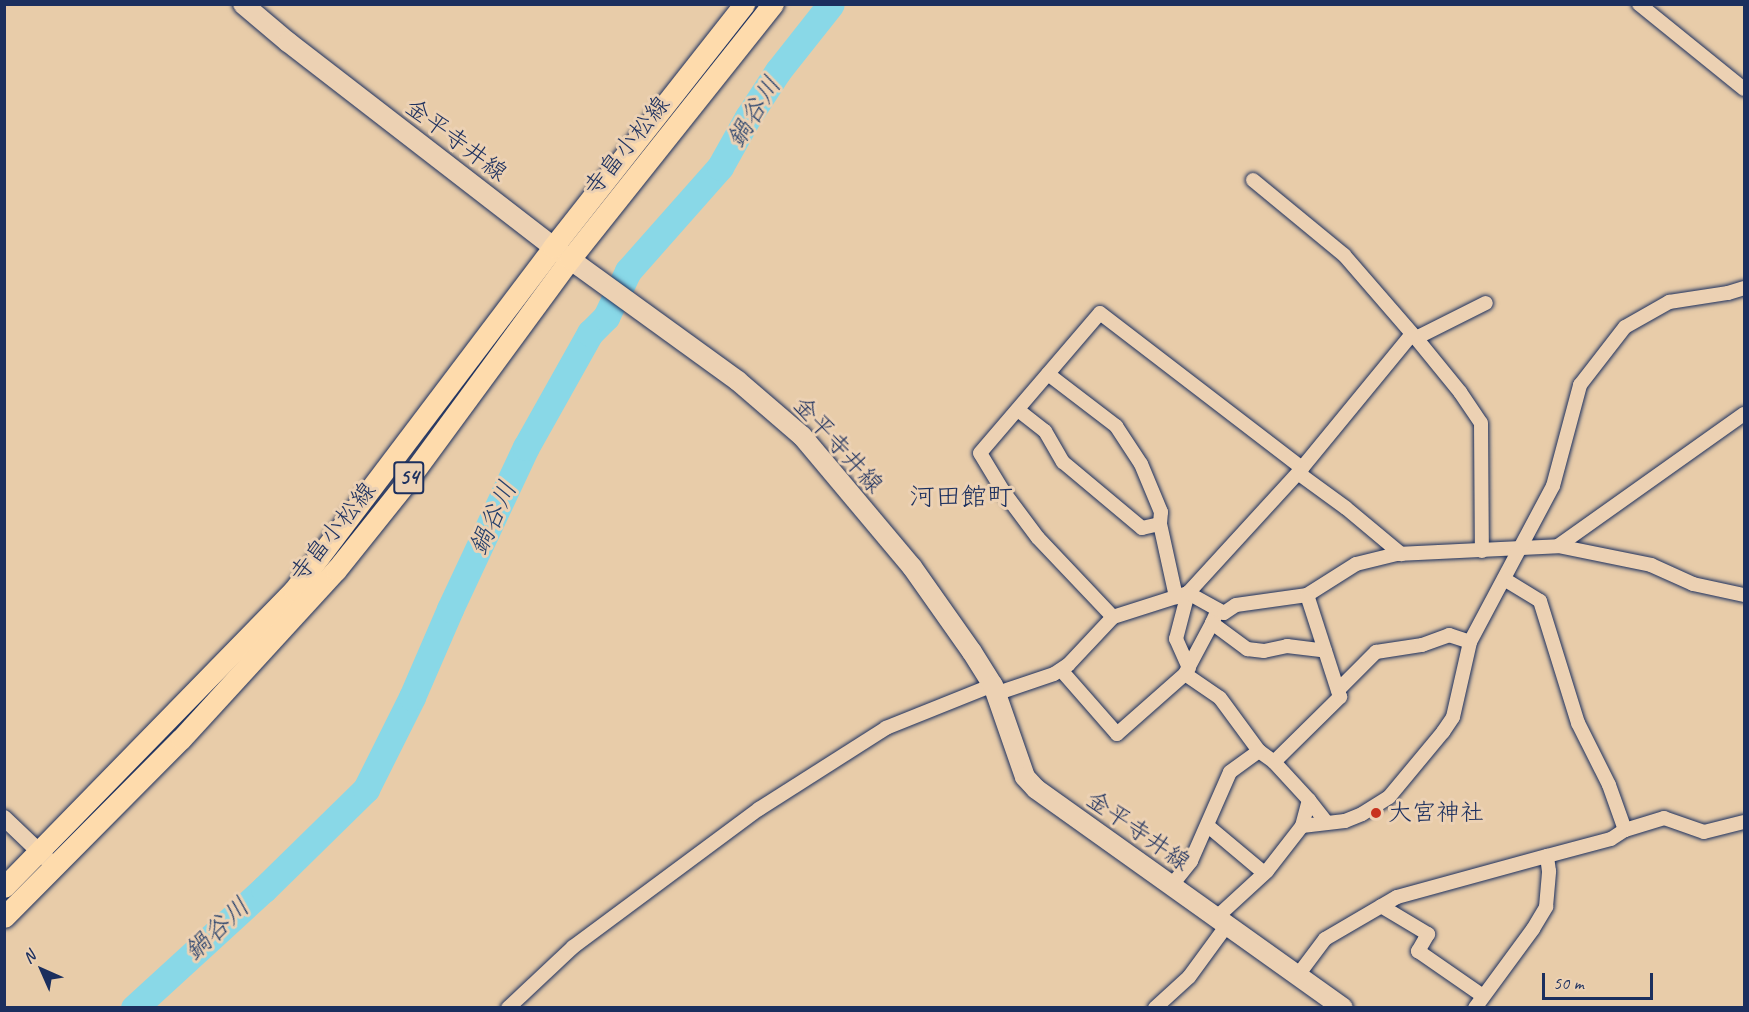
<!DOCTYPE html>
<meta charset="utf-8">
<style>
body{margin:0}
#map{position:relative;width:1749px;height:1012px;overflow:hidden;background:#e8cca9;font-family:Caveat,"Klee One",sans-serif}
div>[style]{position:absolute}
.river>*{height:27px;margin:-13.5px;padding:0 13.5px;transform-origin:13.5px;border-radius:13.5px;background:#89d8e7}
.roads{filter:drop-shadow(0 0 2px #1b2f5e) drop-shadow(0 0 2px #1b2f5e)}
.minor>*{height:14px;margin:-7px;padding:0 7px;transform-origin:7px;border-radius:7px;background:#ecd1b3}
.tertiary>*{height:16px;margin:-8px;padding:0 8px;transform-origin:8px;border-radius:8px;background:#ecd1b3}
.secondary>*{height:20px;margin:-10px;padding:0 10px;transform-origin:10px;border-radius:10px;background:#ecd1b3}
.primary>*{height:21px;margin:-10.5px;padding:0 10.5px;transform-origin:10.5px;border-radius:10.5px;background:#fedbac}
.dots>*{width:16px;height:16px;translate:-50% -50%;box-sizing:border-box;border:3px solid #ecd1b3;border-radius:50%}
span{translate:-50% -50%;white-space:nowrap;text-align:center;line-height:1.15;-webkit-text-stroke:6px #ecd1b3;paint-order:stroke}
.shield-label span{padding:2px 4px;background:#ecd1b3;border:2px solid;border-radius:4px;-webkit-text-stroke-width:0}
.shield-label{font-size:22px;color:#1b2f5e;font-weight:700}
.street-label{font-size:24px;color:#1b2f5e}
.poi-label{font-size:24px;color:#1b2f5e}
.left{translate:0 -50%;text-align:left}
.water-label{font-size:26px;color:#26406c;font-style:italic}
.neighbourhood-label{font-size:26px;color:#1b2f5e}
.frame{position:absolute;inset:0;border:6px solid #1b2f5e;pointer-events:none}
.north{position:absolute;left:12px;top:940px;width:60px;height:60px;-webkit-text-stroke:4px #ecd1b3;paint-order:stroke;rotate:315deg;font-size:16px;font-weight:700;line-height:24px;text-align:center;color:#1b2f5e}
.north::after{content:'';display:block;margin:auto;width:21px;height:27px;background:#1b2f5e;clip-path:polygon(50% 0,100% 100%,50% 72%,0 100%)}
.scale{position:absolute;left:1542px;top:973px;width:111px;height:27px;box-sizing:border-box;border:3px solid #1b2f5e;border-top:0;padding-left:8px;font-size:18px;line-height:21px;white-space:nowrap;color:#1b2f5e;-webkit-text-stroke:4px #ecd1b3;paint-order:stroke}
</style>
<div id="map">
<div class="river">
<i style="left:134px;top:1008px;width:176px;rotate:-42.5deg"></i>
<i style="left:264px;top:889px;width:143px;rotate:-44.4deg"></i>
<i style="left:366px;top:789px;width:103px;rotate:-63.4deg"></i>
<i style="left:412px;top:697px;width:96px;rotate:-66.6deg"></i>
<i style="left:450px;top:609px;width:179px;rotate:-64.9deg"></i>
<i style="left:526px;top:447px;width:131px;rotate:-60.7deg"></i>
<i style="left:590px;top:333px;width:23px;rotate:-45deg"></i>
<i style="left:606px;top:317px;width:51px;rotate:-64.4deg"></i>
<i style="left:628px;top:271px;width:139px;rotate:-48.5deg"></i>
<i style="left:720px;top:167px;width:57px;rotate:-60.8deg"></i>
<i style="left:748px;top:117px;width:55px;rotate:-56.9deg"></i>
<i style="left:778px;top:71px;width:85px;rotate:-51.7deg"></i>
</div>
<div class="roads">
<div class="minor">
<i style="left:1639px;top:4px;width:135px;rotate:39deg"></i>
<i style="left:1253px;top:180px;width:118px;rotate:39.5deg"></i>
<i style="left:1344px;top:255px;width:110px;rotate:49.1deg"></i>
<i style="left:1416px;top:338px;width:70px;rotate:50.8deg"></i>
<i style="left:1460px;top:392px;width:37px;rotate:56deg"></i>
<i style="left:1481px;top:423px;width:128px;rotate:89.6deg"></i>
<i style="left:1416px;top:338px;width:78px;rotate:-26.6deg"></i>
<i style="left:1048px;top:374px;width:86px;rotate:37.4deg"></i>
<i style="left:1116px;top:426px;width:45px;rotate:56.7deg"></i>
<i style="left:1141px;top:464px;width:52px;rotate:67.4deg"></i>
<i style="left:1161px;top:512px;width:12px;rotate:95deg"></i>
<i style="left:1160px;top:524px;width:75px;rotate:77.6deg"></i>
<i style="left:1018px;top:410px;width:34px;rotate:38deg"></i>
<i style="left:1045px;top:431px;width:36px;rotate:60deg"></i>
<i style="left:1063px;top:462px;width:103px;rotate:39.9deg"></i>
<i style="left:1142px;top:528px;width:18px;rotate:-13deg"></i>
<i style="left:1302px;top:468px;width:173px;rotate:-50.6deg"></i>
<i style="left:1558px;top:546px;width:228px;rotate:-35.4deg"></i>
<i style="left:1504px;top:579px;width:42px;rotate:31.4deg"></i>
<i style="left:1540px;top:601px;width:128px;rotate:72.7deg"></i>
<i style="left:1578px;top:723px;width:69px;rotate:63.4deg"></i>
<i style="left:1609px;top:785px;width:48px;rotate:70.4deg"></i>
<i style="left:1218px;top:610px;width:14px;rotate:115deg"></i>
<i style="left:1212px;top:623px;width:44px;rotate:36.6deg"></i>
<i style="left:1247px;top:649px;width:17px;rotate:7deg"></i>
<i style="left:1264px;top:651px;width:24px;rotate:-12deg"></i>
<i style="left:1287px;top:646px;width:38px;rotate:7deg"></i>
<i style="left:1113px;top:617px;width:109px;rotate:-133.5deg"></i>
<i style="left:1038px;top:538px;width:59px;rotate:-126.7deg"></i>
<i style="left:1003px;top:491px;width:44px;rotate:-121.2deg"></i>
<i style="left:980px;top:453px;width:184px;rotate:-49.4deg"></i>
<i style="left:1100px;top:313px;width:255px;rotate:37.5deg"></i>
<i style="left:1302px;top:468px;width:6px;rotate:129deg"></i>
<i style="left:1189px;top:668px;width:32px;rotate:-114deg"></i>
<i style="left:1176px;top:639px;width:48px;rotate:-75.4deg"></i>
<i style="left:1188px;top:593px;width:163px;rotate:-47.5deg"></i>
<i style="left:1298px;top:473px;width:59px;rotate:36.1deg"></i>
<i style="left:1346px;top:508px;width:72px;rotate:39.9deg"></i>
<i style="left:1061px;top:670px;width:85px;rotate:48.8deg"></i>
<i style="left:1117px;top:734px;width:91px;rotate:-41.4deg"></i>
<i style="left:1185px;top:674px;width:42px;rotate:34.4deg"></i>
<i style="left:1220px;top:698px;width:66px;rotate:53.7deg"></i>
<i style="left:1259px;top:751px;width:19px;rotate:36deg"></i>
<i style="left:1274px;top:762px;width:52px;rotate:47.4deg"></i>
<i style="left:1186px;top:672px;width:55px;rotate:-62deg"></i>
<i style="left:1338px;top:690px;width:54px;rotate:-45deg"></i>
<i style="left:1376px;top:652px;width:47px;rotate:-8.7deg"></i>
<i style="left:1422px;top:645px;width:29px;rotate:-20deg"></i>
<i style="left:1449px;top:635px;width:22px;rotate:18deg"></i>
<i style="left:995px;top:694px;width:62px;rotate:-18.7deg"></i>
<i style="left:1054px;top:674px;width:17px;rotate:-33deg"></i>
<i style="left:1068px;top:665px;width:66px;rotate:-46.8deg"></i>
<i style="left:1113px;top:617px;width:79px;rotate:-17.7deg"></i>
<i style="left:1188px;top:593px;width:41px;rotate:29.1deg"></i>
<i style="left:1224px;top:613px;width:14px;rotate:-34deg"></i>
<i style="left:1236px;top:605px;width:72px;rotate:-8deg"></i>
<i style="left:1307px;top:595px;width:58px;rotate:-32.3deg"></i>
<i style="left:1356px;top:564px;width:42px;rotate:-13.7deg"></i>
<i style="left:1397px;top:554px;width:161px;rotate:-2.8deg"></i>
<i style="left:1558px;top:546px;width:95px;rotate:11.5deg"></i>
<i style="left:1651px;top:565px;width:46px;rotate:24.3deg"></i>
<i style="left:1693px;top:584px;width:52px;rotate:12.2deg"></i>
<i style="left:1274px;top:762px;width:93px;rotate:-44.6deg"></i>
<i style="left:1340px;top:697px;width:107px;rotate:-107.9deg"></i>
<i style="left:1208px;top:826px;width:73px;rotate:40deg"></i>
<i style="left:1302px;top:826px;width:27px;rotate:-75deg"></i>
<i style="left:1309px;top:800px;width:29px;rotate:52deg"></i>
<i style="left:1171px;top:886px;width:32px;rotate:-51deg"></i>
<i style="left:1191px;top:861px;width:97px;rotate:-66.3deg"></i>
<i style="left:1230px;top:772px;width:36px;rotate:-36deg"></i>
<i style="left:1381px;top:906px;width:55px;rotate:30.8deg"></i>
<i style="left:1428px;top:934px;width:20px;rotate:120deg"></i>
<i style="left:1418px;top:951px;width:79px;rotate:34.7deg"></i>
<i style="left:1217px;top:917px;width:68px;rotate:-42.6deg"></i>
<i style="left:1267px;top:871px;width:57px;rotate:-52.1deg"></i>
<i style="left:1302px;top:826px;width:43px;rotate:-6.6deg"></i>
<i style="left:1345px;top:821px;width:18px;rotate:-22deg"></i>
<i style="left:1362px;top:814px;width:32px;rotate:-32deg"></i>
<i style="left:1389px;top:797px;width:85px;rotate:-50.3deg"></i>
<i style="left:1443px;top:732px;width:18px;rotate:-56deg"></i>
<i style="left:1453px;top:717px;width:77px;rotate:-77.2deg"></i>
<i style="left:1470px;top:642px;width:177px;rotate:-62deg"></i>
<i style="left:1553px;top:486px;width:105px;rotate:-75deg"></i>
<i style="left:1580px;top:385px;width:73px;rotate:-52.2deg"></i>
<i style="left:1625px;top:327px;width:51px;rotate:-29.6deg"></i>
<i style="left:1669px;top:302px;width:60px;rotate:-8.7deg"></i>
<i style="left:1728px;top:293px;width:17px;rotate:-17deg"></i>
<i style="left:1298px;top:975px;width:45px;rotate:-53.1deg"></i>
<i style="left:1325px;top:939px;width:83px;rotate:-30.3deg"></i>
<i style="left:1397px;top:897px;width:156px;rotate:-15.3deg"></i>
<i style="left:508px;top:1008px;width:89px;rotate:-43.2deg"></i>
<i style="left:573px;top:947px;width:232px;rotate:-36.6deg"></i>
<i style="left:759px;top:809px;width:151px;rotate:-32.5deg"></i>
<i style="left:886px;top:728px;width:115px;rotate:-21.9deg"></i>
<i style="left:1155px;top:1008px;width:46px;rotate:-42.4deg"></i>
<i style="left:1189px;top:977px;width:64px;rotate:-53.8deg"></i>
<i style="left:1475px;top:1008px;width:98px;rotate:-53.7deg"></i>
<i style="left:1533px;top:929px;width:26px;rotate:-59deg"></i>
<i style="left:1546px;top:907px;width:36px;rotate:-85deg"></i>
<i style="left:1549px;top:871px;width:15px;rotate:-98deg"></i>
<i style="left:1547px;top:856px;width:66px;rotate:-14.9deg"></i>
<i style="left:1611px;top:839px;width:17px;rotate:-33deg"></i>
<i style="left:1625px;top:830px;width:41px;rotate:-17.1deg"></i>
<i style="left:1664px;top:818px;width:42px;rotate:19.3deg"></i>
<i style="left:1704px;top:832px;width:41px;rotate:-14deg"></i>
</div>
<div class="tertiary">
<i style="left:4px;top:818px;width:59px;rotate:43.6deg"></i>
</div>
<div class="secondary">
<i style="left:243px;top:4px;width:59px;rotate:40.2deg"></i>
<i style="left:288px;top:42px;width:335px;rotate:37.7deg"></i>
<i style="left:553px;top:247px;width:228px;rotate:35.9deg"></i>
<i style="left:738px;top:381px;width:84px;rotate:40.7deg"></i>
<i style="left:802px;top:436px;width:171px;rotate:50deg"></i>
<i style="left:912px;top:567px;width:104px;rotate:54.8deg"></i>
<i style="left:972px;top:652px;width:39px;rotate:58deg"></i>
<i style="left:993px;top:685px;width:97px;rotate:70.8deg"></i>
<i style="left:1025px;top:777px;width:16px;rotate:47deg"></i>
<i style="left:1036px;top:789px;width:377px;rotate:35.5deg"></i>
</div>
<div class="primary">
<i style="left:4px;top:887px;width:415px;rotate:-45.7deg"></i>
<i style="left:294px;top:590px;width:430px;rotate:-52.9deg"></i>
<i style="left:553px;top:247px;width:309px;rotate:-51.8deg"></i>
<i style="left:4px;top:917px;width:251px;rotate:-45.2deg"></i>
<i style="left:181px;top:739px;width:229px;rotate:-47.5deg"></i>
<i style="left:336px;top:570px;width:109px;rotate:-51.3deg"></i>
<i style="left:404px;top:485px;width:280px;rotate:-53.7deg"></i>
<i style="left:570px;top:259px;width:326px;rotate:-51.5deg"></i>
</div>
</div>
<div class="dots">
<i style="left:1376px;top:813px;background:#c8321e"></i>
</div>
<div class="shield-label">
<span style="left:409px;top:478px">54</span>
</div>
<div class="street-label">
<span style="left:456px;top:140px;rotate:37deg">金平寺井線</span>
<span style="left:627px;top:146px;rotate:-51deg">寺畠小松線</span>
<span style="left:838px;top:445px;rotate:48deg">金平寺井線</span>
<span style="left:333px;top:532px;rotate:-51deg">寺畠小松線</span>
<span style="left:1138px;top:831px;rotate:35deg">金平寺井線</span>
</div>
<div class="poi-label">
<span class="left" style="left:1388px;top:813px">大宮神社</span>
</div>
<div class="water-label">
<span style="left:754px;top:112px;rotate:-58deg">鍋谷川</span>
<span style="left:493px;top:518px;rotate:-65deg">鍋谷川</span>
<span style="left:217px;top:929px;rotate:-43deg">鍋谷川</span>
</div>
<div class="neighbourhood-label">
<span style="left:961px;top:497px">河田館町</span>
</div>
<div class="frame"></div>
<div class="north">N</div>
<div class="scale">50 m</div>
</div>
